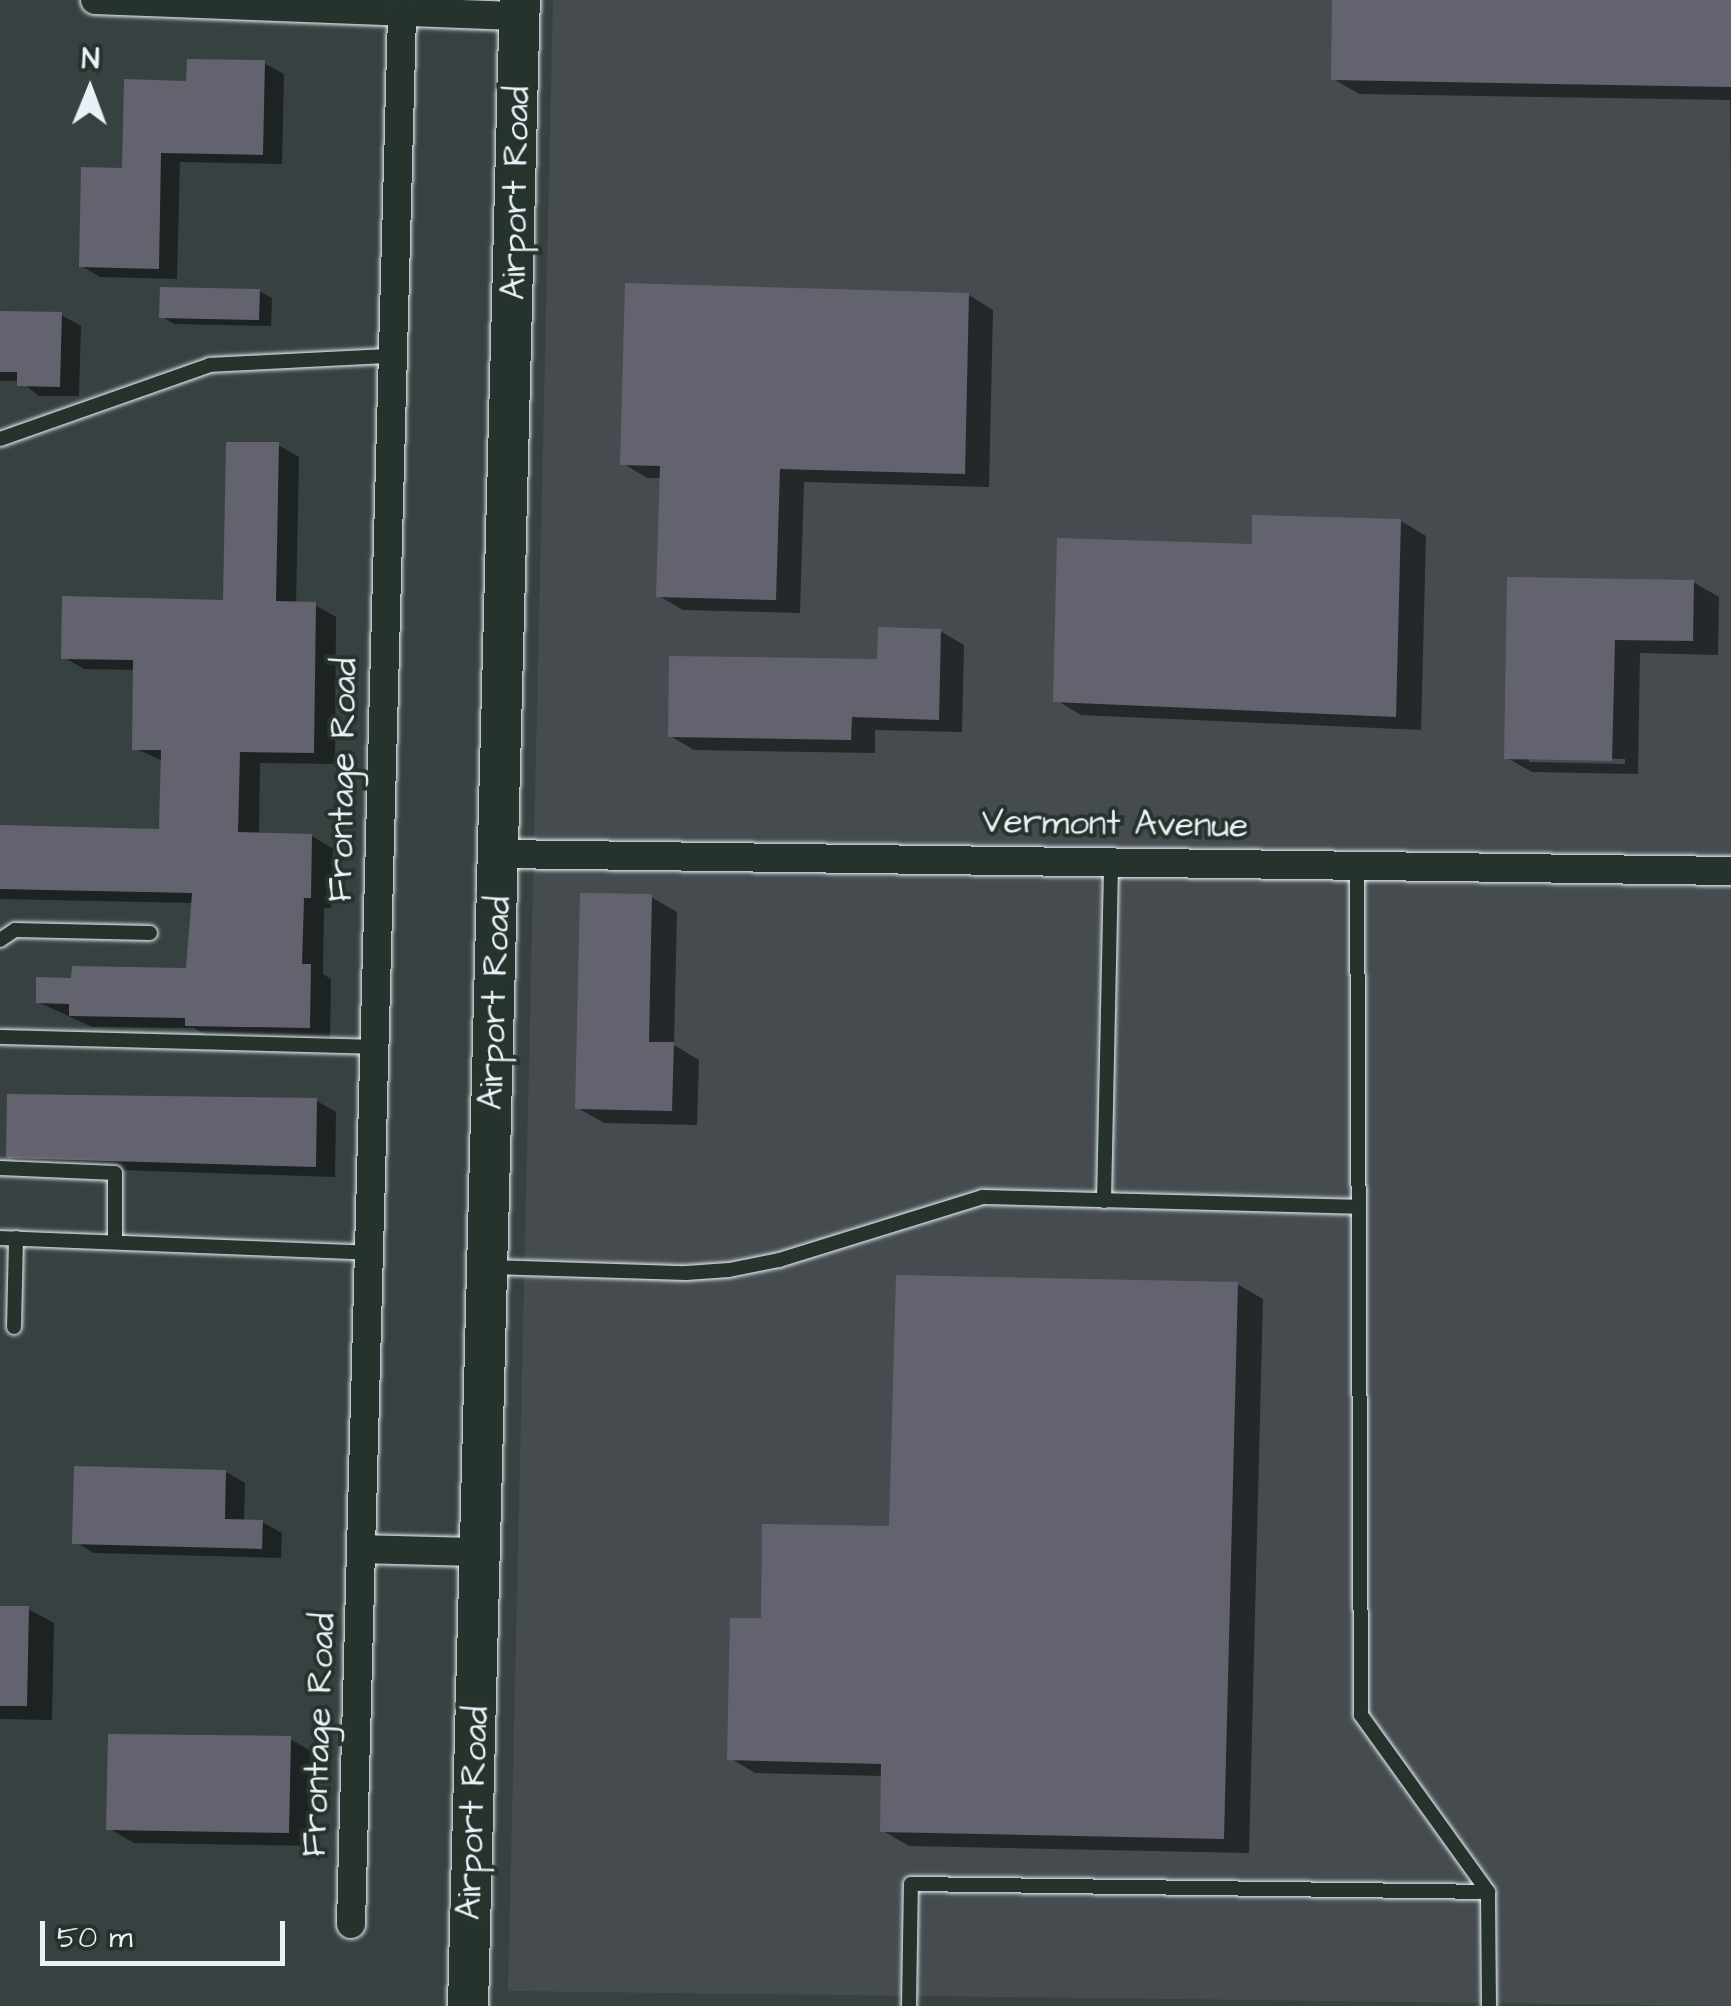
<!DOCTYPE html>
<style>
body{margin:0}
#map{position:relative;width:1731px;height:2006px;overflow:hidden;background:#384141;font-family:"Architects Daughter",sans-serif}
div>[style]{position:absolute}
.built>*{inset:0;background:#454b4f}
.shadow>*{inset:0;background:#0007}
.building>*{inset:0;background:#636370}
.roads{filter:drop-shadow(0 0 2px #e8f1f8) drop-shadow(0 0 2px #e8f1f8)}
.service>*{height:14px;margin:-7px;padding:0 7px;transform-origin:7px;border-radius:7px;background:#26332d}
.minor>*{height:28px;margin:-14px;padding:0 14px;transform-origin:14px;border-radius:14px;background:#26332d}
.secondary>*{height:40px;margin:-20px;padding:0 20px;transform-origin:20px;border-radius:20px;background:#26332d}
span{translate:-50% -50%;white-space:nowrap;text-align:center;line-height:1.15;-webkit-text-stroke:8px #26332d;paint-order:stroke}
.street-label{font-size:35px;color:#e8f1f8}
.north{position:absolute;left:40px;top:40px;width:100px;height:100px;-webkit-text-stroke:8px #26332d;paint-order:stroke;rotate:1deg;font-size:28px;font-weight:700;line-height:40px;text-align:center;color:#e8f1f8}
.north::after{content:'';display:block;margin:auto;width:35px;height:45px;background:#e8f1f8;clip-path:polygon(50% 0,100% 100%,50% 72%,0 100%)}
.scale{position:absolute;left:40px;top:1921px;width:245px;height:45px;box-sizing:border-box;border:5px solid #e8f1f8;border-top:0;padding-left:12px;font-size:30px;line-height:35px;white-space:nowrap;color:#e8f1f8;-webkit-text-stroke:8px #26332d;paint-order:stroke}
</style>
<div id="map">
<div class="built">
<i style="clip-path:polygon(553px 0,1731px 0,1731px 2006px,508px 1991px)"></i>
</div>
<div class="shadow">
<i style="clip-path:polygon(1335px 0,1731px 0,1731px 213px,1730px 100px,1359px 94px,1333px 79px)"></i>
<i style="clip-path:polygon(264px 63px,284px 74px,282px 164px,180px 162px,177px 279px,100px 277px,81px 266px,189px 84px)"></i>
<i style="clip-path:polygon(259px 291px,272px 298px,271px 326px,174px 324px,162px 317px)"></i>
<i style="clip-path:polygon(969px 295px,993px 310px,989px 487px,804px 482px,800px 613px,683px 610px,659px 596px,662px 478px,647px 478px,622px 463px)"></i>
<i style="clip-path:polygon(0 313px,61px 315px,81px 326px,79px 396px,39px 396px,20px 381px,0 381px)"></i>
<i style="clip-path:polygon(278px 445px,299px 457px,296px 604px,315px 605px,336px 617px,335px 764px,260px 763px,259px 835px,312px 836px,333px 849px,331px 908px,324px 908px,323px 974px,331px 979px,330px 1038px,209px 1037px,194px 1028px,92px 1027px,38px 1002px,74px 980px,189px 970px,193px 903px,0 899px,0 828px,162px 831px,163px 761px,134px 748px,136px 670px,84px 669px,63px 657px,226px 603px)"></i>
<i style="clip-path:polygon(1401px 521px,1426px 536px,1421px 730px,1081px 715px,1056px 700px,1254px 546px)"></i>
<i style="clip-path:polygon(evenodd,1510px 579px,1693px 582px,1719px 597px,1718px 655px,1640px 653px,1638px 774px,1532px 772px,1507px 758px,1510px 579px,1529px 757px,1625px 759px,1625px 764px,1529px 762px,1529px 757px)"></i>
<i style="clip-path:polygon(940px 631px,964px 645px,962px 732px,875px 730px,875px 753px,694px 750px,670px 736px,880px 662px)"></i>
<i style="clip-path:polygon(651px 897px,677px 912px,674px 1045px,699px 1060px,697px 1125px,604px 1123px,578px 1108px)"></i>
<i style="clip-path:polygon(317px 1101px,336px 1112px,335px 1177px,28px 1167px,8px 1156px)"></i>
<i style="clip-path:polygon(1237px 1284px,1263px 1299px,1249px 1853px,909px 1846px,883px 1831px,884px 1776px,755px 1773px,730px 1758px,763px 1621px)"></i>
<i style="clip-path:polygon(226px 1472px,245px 1483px,244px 1522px,262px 1522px,282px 1533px,281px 1558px,94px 1553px,75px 1542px)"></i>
<i style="clip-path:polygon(0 1608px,28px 1609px,54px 1623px,52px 1720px,0 1719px)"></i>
<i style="clip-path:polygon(290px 1739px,316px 1754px,315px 1846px,134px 1843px,108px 1828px)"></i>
</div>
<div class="building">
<i style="clip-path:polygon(1332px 0,1731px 0,1731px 87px,1331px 80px)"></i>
<i style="clip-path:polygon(187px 59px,265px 60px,263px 155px,161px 153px,159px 269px,79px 267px,81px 167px,122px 168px,124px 79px,186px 81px)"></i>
<i style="clip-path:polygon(625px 283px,969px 293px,965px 474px,780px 469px,776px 600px,656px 597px,660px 466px,620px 465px)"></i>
<i style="clip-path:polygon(160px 287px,260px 289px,259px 320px,159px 318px)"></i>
<i style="clip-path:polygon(0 311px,62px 312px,60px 387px,17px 386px,17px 372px,0 372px)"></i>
<i style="clip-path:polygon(226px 442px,279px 442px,276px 601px,316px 602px,314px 753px,240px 752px,238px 832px,312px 834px,311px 898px,304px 898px,302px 964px,311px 964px,310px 1028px,185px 1026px,185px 1018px,69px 1016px,69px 1004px,36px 1003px,36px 977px,71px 978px,72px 966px,186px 968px,192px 893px,0 889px,0 825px,159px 829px,161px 750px,132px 750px,133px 660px,61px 659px,62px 596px,223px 600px)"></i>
<i style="clip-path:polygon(1252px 515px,1401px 519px,1396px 717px,1053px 702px,1057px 538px,1252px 544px)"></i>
<i style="clip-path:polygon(1507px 577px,1694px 580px,1693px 641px,1615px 640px,1612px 761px,1504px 759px)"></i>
<i style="clip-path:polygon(878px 627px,941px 629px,939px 720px,852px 717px,851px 740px,668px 737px,669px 656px,877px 659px)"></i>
<i style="clip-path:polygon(580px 893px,652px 894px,649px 1042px,674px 1042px,672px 1111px,575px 1109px)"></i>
<i style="clip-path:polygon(7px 1094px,317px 1098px,316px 1167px,6px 1158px)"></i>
<i style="clip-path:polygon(896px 1275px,1238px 1282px,1224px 1839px,880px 1832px,881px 1764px,727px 1760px,730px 1618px,761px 1618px,762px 1524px,889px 1526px)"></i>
<i style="clip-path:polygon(74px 1466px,226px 1470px,225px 1519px,263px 1520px,262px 1549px,72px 1544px)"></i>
<i style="clip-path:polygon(0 1606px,29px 1606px,27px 1706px,0 1706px)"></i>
<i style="clip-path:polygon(108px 1734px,291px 1736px,289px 1833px,106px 1830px)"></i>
</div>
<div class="roads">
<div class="service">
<i style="left:0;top:439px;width:223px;rotate:-19.4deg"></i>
<i style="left:210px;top:365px;width:180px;rotate:-2.9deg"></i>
<i style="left:1357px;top:865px;width:850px;rotate:89.73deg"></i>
<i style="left:1361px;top:1715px;width:218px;rotate:54.3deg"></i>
<i style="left:1488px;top:1892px;width:114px;rotate:89.5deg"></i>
<i style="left:0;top:940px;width:18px;rotate:-34deg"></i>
<i style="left:15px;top:930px;width:135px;rotate:1.3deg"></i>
<i style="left:0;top:1037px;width:374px;rotate:1.5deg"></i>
<i style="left:0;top:1168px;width:115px;rotate:2.5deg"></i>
<i style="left:115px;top:1173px;width:69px;rotate:90deg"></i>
<i style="left:1104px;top:1201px;width:339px;rotate:-88.8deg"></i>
<i style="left:0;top:1238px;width:369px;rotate:2.3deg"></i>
<i style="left:491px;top:1267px;width:195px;rotate:1.8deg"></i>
<i style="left:686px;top:1273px;width:43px;rotate:-4deg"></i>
<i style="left:729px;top:1270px;width:51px;rotate:-11.3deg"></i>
<i style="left:779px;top:1260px;width:213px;rotate:-17.2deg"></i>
<i style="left:982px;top:1197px;width:377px;rotate:1.5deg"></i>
<i style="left:14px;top:1327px;width:89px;rotate:-88.7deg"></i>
<i style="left:909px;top:2006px;width:122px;rotate:-89.1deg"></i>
<i style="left:911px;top:1884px;width:577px;rotate:0.79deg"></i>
</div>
<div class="minor">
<i style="left:95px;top:0;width:425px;rotate:2.2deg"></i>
<i style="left:499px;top:854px;width:1232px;rotate:0.79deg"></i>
<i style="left:362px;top:1549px;width:118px;rotate:1.5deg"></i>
<i style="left:351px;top:1924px;width:1913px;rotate:-88.47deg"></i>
</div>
<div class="secondary">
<i style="left:468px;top:2006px;width:2007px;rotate:-88.52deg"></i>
</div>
</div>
<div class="street-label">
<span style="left:516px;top:193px;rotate:-89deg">Airport Road</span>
<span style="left:343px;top:780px;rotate:-89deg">Frontage Road</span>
<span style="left:1115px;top:824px;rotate:1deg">Vermont Avenue</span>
<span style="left:495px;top:1003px;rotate:-88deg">Airport Road</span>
<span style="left:319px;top:1735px;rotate:-88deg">Frontage Road</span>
<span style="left:473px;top:1813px;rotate:-88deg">Airport Road</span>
</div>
<div class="north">N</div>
<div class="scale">50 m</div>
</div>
